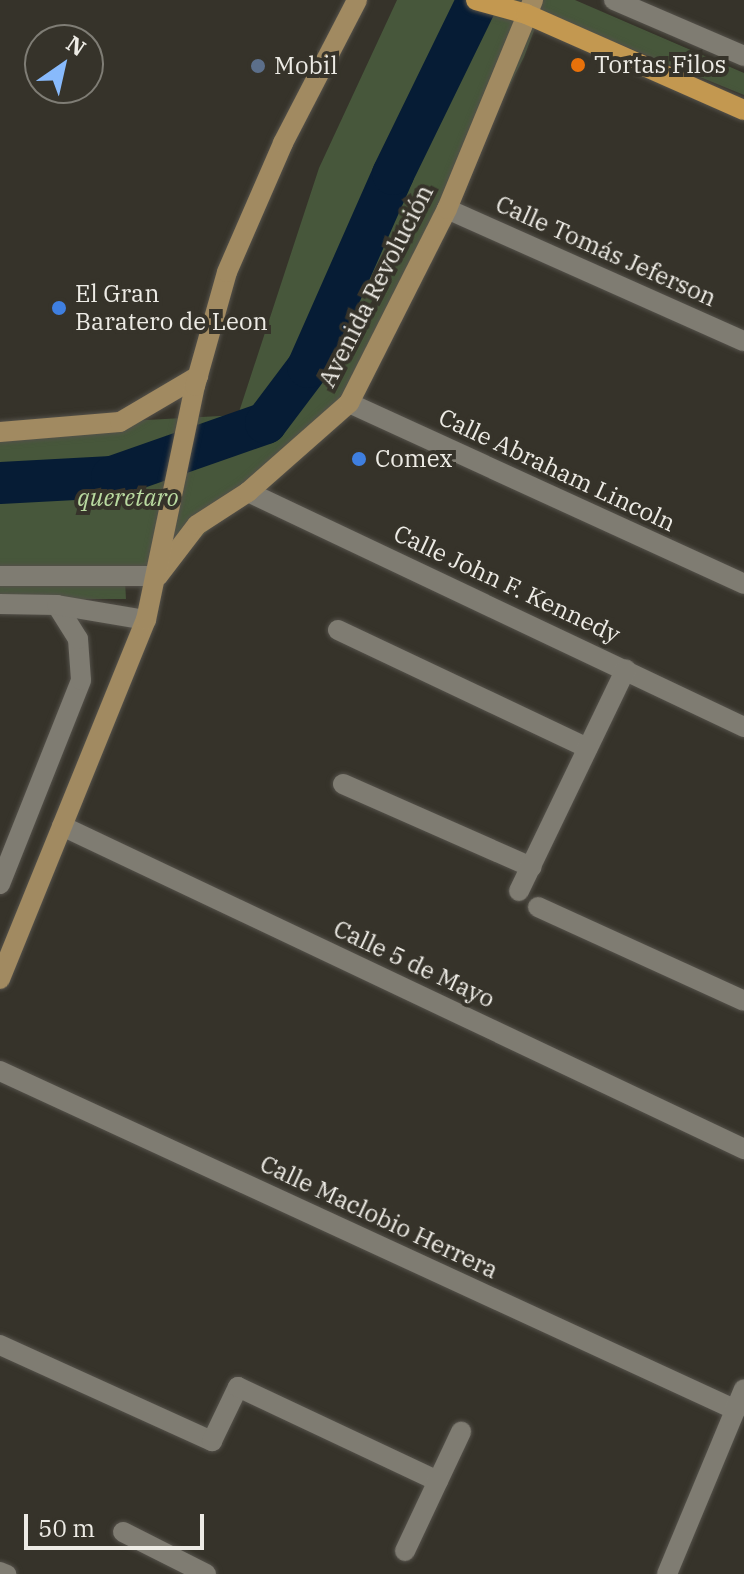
<!DOCTYPE html>
<meta charset="utf-8">
<style>
body{margin:0}
#map{position:relative;width:744px;height:1574px;overflow:hidden;background:#36332a;font-family:"IBM Plex Serif",serif}
div>[style]{position:absolute}
.green>*{inset:0;background:#47573b}
.river>*{height:42px;margin:-21px;padding:0 21px;transform-origin:21px;border-radius:21px;background:#061c35}
.roads{filter:drop-shadow(0 0 2px #54514a) drop-shadow(0 0 2px #54514a)}
.pedestrian>*{height:18px;margin:-9px;padding:0 9px;transform-origin:9px;border-radius:9px;background:#7f7c72}
.minor>*{height:20px;margin:-10px;padding:0 10px;transform-origin:10px;border-radius:10px;background:#7f7c72}
.tertiary>*{height:20px;margin:-10px;padding:0 10px;transform-origin:10px;border-radius:10px;background:#7f7c72}
.secondary>*{height:20px;margin:-10px;padding:0 10px;transform-origin:10px;border-radius:10px;background:#a18a61}
.primary>*{height:20px;margin:-10px;padding:0 10px;transform-origin:10px;border-radius:10px;background:#c39850}
.dots>*{width:22px;height:22px;translate:-50% -50%;box-sizing:border-box;border:4px solid #36332a;border-radius:50%}
span{translate:-50% -50%;white-space:nowrap;text-align:center;line-height:1.15;-webkit-text-stroke:8px #36332a;paint-order:stroke}
.poi-label{font-size:24px;color:#edebe5}
.left{translate:0 -50%;text-align:left}
.street-label{font-size:24px;color:#edebe5}
.park-label{font-size:24px;color:#b9daa0;font-style:italic}
.north{position:absolute;left:24px;top:24px;width:80px;height:80px;box-sizing:border-box;background:#36332a;border:2px solid #7f7d75;border-radius:50%;rotate:34deg;font-size:22px;font-weight:700;line-height:32px;text-align:center;color:#edebe5}
.north::after{content:'';display:block;margin:auto;width:28px;height:36px;background:#88bafc;clip-path:polygon(50% 0,100% 100%,50% 72%,0 100%)}
.scale{position:absolute;left:24px;top:1514px;width:180px;height:36px;box-sizing:border-box;border:4px solid #edebe5;border-top:0;padding-left:10px;font-size:24px;line-height:28px;white-space:nowrap;color:#edebe5;-webkit-text-stroke:6px #36332a;paint-order:stroke}
</style>
<div id="map">
<div class="green">
<i style="clip-path:polygon(397px 0,575px 0,744px 73px,744px 95px,541px 12px,524px 57px,349px 403px,158px 576px,0 575px,0 428px,238px 415px,319px 168px)"></i>
<i style="clip-path:polygon(0 579px,125px 581px,126px 599px,0 599px)"></i>
</div>
<div class="river">
<i style="left:0;top:483px;width:112px;rotate:-3.1deg"></i>
<i style="left:112px;top:477px;width:163px;rotate:-19.3deg"></i>
<i style="left:266px;top:423px;width:70px;rotate:-53.1deg"></i>
<i style="left:308px;top:367px;width:211px;rotate:-66.2deg"></i>
<i style="left:393px;top:174px;width:194px;rotate:-64deg"></i>
</div>
<div class="roads">
<div class="pedestrian">
<i style="left:0;top:1571px;width:8px;rotate:23deg"></i>
</div>
<div class="minor">
<i style="left:447px;top:209px;width:325px;rotate:24deg"></i>
<i style="left:349px;top:403px;width:434px;rotate:24.6deg"></i>
<i style="left:248px;top:492px;width:549px;rotate:25.35deg"></i>
<i style="left:338px;top:630px;width:276px;rotate:25.3deg"></i>
<i style="left:343px;top:784px;width:206px;rotate:23.8deg"></i>
<i style="left:62px;top:826px;width:755px;rotate:25.34deg"></i>
<i style="left:0;top:884px;width:219px;rotate:-68.3deg"></i>
<i style="left:81px;top:680px;width:41px;rotate:-94.2deg"></i>
<i style="left:78px;top:639px;width:40px;rotate:-122deg"></i>
<i style="left:519px;top:891px;width:246px;rotate:-64.3deg"></i>
<i style="left:538px;top:907px;width:226px;rotate:24.5deg"></i>
<i style="left:0;top:1071px;width:810px;rotate:24.73deg"></i>
<i style="left:0;top:1345px;width:233px;rotate:24.4deg"></i>
<i style="left:212px;top:1441px;width:60px;rotate:-64.3deg"></i>
<i style="left:238px;top:1387px;width:221px;rotate:25.2deg"></i>
<i style="left:123px;top:1532px;width:93px;rotate:26.8deg"></i>
<i style="left:405px;top:1551px;width:132px;rotate:-64.8deg"></i>
<i style="left:667px;top:1574px;width:200px;rotate:-67.4deg"></i>
</div>
<div class="tertiary">
<i style="left:614px;top:0;width:142px;rotate:23.3deg"></i>
<i style="left:0;top:576px;width:158px"></i>
<i style="left:0;top:604px;width:57px;rotate:1deg"></i>
<i style="left:57px;top:605px;width:90px;rotate:9.6deg"></i>
</div>
<div class="secondary">
<i style="left:0;top:432px;width:120px;rotate:-4.8deg"></i>
<i style="left:120px;top:422px;width:91px;rotate:-30.5deg"></i>
<i style="left:158px;top:576px;width:64px;rotate:-52.6deg"></i>
<i style="left:197px;top:525px;width:61px;rotate:-32.9deg"></i>
<i style="left:248px;top:492px;width:135px;rotate:-41.4deg"></i>
<i style="left:349px;top:403px;width:217px;rotate:-63.2deg"></i>
<i style="left:447px;top:209px;width:226px;rotate:-67.6deg"></i>
<i style="left:0;top:979px;width:388px;rotate:-67.9deg"></i>
<i style="left:146px;top:620px;width:239px;rotate:-78.2deg"></i>
<i style="left:195px;top:386px;width:118px;rotate:-74.3deg"></i>
<i style="left:227px;top:272px;width:141px;rotate:-66.5deg"></i>
<i style="left:283px;top:143px;width:161px;rotate:-62.6deg"></i>
</div>
<div class="primary">
<i style="left:476px;top:0;width:52px;rotate:15.6deg"></i>
<i style="left:526px;top:14px;width:238px;rotate:23.8deg"></i>
</div>
</div>
<div class="dots">
<i style="left:578px;top:65px;background:#e8710a"></i>
<i style="left:258px;top:66px;background:#5c6f8a"></i>
<i style="left:59px;top:308px;background:#3f7fe0"></i>
<i style="left:359px;top:459px;background:#3f7fe0"></i>
</div>
<div class="poi-label">
<span class="left" style="left:594px;top:65px">Tortas Filos</span>
<span class="left" style="left:274px;top:66px">Mobil</span>
<span class="left" style="left:75px;top:308px">El Gran<br>Baratero de Leon</span>
<span class="left" style="left:375px;top:459px">Comex</span>
</div>
<div class="street-label">
<span style="left:606px;top:251px;rotate:24deg">Calle Tomás Jeferson</span>
<span style="left:376px;top:286px;rotate:-63deg">Avenida Revolución</span>
<span style="left:557px;top:470px;rotate:25deg">Calle Abraham Lincoln</span>
<span style="left:507px;top:584px;rotate:25deg">Calle John F. Kennedy</span>
<span style="left:414px;top:964px;rotate:25deg">Calle 5 de Mayo</span>
<span style="left:379px;top:1217px;rotate:25deg">Calle Maclobio Herrera</span>
</div>
<div class="park-label">
<span style="left:128px;top:498px">queretaro</span>
</div>
<div class="north">N</div>
<div class="scale">50 m</div>
</div>
